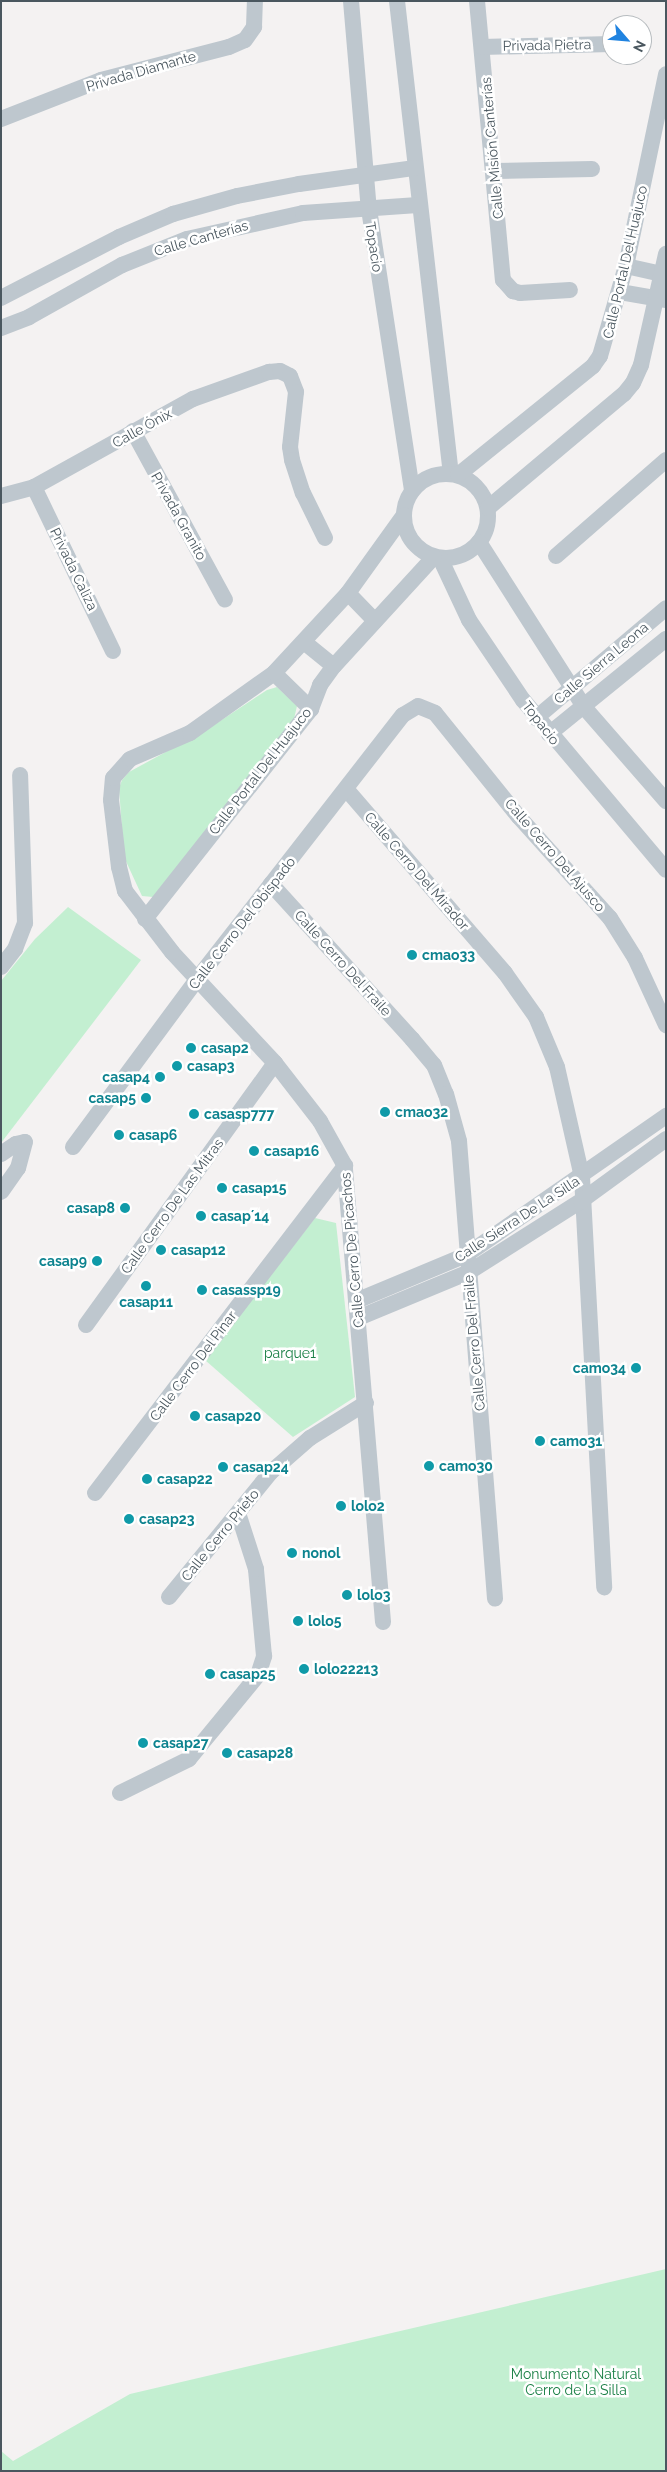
<!DOCTYPE html>
<meta charset="utf-8">
<style>
body{margin:0}
#map{position:relative;width:667px;height:2472px;overflow:hidden;background:#f4f2f2;font-family:Raleway,sans-serif}
div>[style]{position:absolute}
.green>*{inset:0;background:#c3efd1}
.minor>*{height:16px;margin:-8px;padding:0 8px;transform-origin:8px;border-radius:8px;background:#bec7ce}
.minor>.ring{margin:-8px;padding:0;box-sizing:content-box;background:none;border:16px solid #bec7ce;border-radius:50%}
.dots>*{width:14px;height:14px;translate:-50% -50%;box-sizing:border-box;border:2px solid #fff;border-radius:50%}
span{translate:-50% -50%;white-space:nowrap;text-align:center;line-height:1.15;-webkit-text-stroke:5px #fff;paint-order:stroke}
.street-label{font-size:14px;color:#4a575f}
.culture-label{font-size:14px;color:#0d838f;font-weight:700}
.left{translate:0 -50%;text-align:left}
.right{translate:-100% -50%;text-align:right}
.park-label{font-size:14px;color:#1b8046}
.frame{position:absolute;inset:0;border:2px solid #4a575f;pointer-events:none}
.north{position:absolute;left:602px;top:15px;width:50px;height:50px;box-sizing:border-box;background:#fff;border:1px solid #b7bcbf;border-radius:50%;rotate:117deg;font-size:14px;font-weight:700;line-height:20px;text-align:center;color:#4a575f}
.north::after{content:'';display:block;margin:auto;width:18px;height:22px;background:#2083e0;clip-path:polygon(50% 0,100% 100%,50% 72%,0 100%)}
</style>
<div id="map">
<div class="green">
<i style="clip-path:polygon(277px 687px,297px 706px,294px 719px,153px 897px,142px 896px,124px 857px,119px 788px,122px 780px,129px 772px,208px 729px,267px 690px)"></i>
<i style="clip-path:polygon(68px 907px,141px 960px,1px 1143px,1px 981px,35px 939px)"></i>
<i style="clip-path:polygon(315px 1218px,336px 1223px,355px 1397px,293px 1437px,205px 1360px)"></i>
<i style="clip-path:polygon(666px 2269px,666px 2471px,1px 2471px,1px 2451px,13px 2461px,130px 2394px)"></i>
</div>
<div class="minor">
<i style="left:351px;top:1px;width:209px;rotate:85.1deg"></i>
<i style="left:369px;top:209px;width:285px;rotate:81.3deg"></i>
<i style="left:397px;top:1px;width:476px;rotate:83.5deg"></i>
<i style="left:477px;top:1px;width:280px;rotate:84.7deg"></i>
<i style="left:503px;top:280px;width:15px;rotate:48deg"></i>
<i style="left:513px;top:291px;width:7px;rotate:16deg"></i>
<i style="left:520px;top:293px;width:50px;rotate:-3.4deg"></i>
<i style="left:482px;top:47px;width:130px;rotate:-1.3deg"></i>
<i style="left:1px;top:119px;width:107px;rotate:-21.3deg"></i>
<i style="left:101px;top:80px;width:132px;rotate:-14.5deg"></i>
<i style="left:229px;top:47px;width:17px;rotate:-24deg"></i>
<i style="left:245px;top:40px;width:16px;rotate:-55deg"></i>
<i style="left:254px;top:27px;width:26px;rotate:-88deg"></i>
<i style="left:494px;top:171px;width:98px;rotate:-1.2deg"></i>
<i style="left:626px;top:266px;width:41px;rotate:12.7deg"></i>
<i style="left:620px;top:292px;width:47px;rotate:9.9deg"></i>
<i style="left:1px;top:298px;width:133px;rotate:-27.3deg"></i>
<i style="left:119px;top:237px;width:59px;rotate:-23.1deg"></i>
<i style="left:173px;top:214px;width:66px;rotate:-15.7deg"></i>
<i style="left:237px;top:196px;width:63px;rotate:-11deg"></i>
<i style="left:299px;top:184px;width:117px;rotate:-7.9deg"></i>
<i style="left:1px;top:328px;width:30px;rotate:-21deg"></i>
<i style="left:29px;top:317px;width:107px;rotate:-29.2deg"></i>
<i style="left:122px;top:265px;width:70px;rotate:-21.8deg"></i>
<i style="left:187px;top:239px;width:119px;rotate:-12.6deg"></i>
<i style="left:303px;top:213px;width:115px;rotate:-4deg"></i>
<i style="left:133px;top:431px;width:192px;rotate:61.4deg"></i>
<i class="ring" style="left:404px;top:474px;width:68px;height:68px"></i>
<i style="left:458px;top:475px;width:174px;rotate:-38.9deg"></i>
<i style="left:593px;top:366px;width:12px;rotate:-55deg"></i>
<i style="left:600px;top:356px;width:94px;rotate:-73.9deg"></i>
<i style="left:626px;top:266px;width:196px;rotate:-78.2deg"></i>
<i style="left:34px;top:487px;width:182px;rotate:64.3deg"></i>
<i style="left:1px;top:496px;width:34px;rotate:-15deg"></i>
<i style="left:34px;top:487px;width:182px;rotate:-29deg"></i>
<i style="left:193px;top:399px;width:81px;rotate:-19.6deg"></i>
<i style="left:269px;top:372px;width:11px;rotate:-5deg"></i>
<i style="left:280px;top:371px;width:11px;rotate:27deg"></i>
<i style="left:290px;top:376px;width:17px;rotate:69deg"></i>
<i style="left:296px;top:392px;width:55px;rotate:96.2deg"></i>
<i style="left:290px;top:447px;width:13px;rotate:81deg"></i>
<i style="left:292px;top:460px;width:35px;rotate:72deg"></i>
<i style="left:303px;top:493px;width:50px;rotate:63.9deg"></i>
<i style="left:488px;top:508px;width:177px;rotate:-40deg"></i>
<i style="left:624px;top:394px;width:14px;rotate:-51deg"></i>
<i style="left:633px;top:383px;width:20px;rotate:-66deg"></i>
<i style="left:641px;top:365px;width:114px;rotate:-77.3deg"></i>
<i style="left:479px;top:542px;width:196px;rotate:57.5deg"></i>
<i style="left:584px;top:707px;width:125px;rotate:48.9deg"></i>
<i style="left:556px;top:556px;width:146px;rotate:-41.1deg"></i>
<i style="left:440px;top:558px;width:68px;rotate:64.9deg"></i>
<i style="left:469px;top:620px;width:97px;rotate:56deg"></i>
<i style="left:523px;top:700px;width:222px;rotate:49.9deg"></i>
<i style="left:348px;top:593px;width:39px;rotate:46deg"></i>
<i style="left:304px;top:642px;width:38px;rotate:39deg"></i>
<i style="left:274px;top:673px;width:52px;rotate:44.2deg"></i>
<i style="left:536px;top:718px;width:170px;rotate:-40.2deg"></i>
<i style="left:549px;top:734px;width:151px;rotate:-39.1deg"></i>
<i style="left:347px;top:790px;width:242px;rotate:49.2deg"></i>
<i style="left:505px;top:973px;width:54px;rotate:54.8deg"></i>
<i style="left:536px;top:1017px;width:54px;rotate:67.2deg"></i>
<i style="left:557px;top:1067px;width:113px;rotate:77.2deg"></i>
<i style="left:582px;top:1177px;width:411px;rotate:86.9deg"></i>
<i style="left:271px;top:884px;width:210px;rotate:47.7deg"></i>
<i style="left:412px;top:1039px;width:34px;rotate:50deg"></i>
<i style="left:434px;top:1065px;width:31px;rotate:68deg"></i>
<i style="left:446px;top:1094px;width:49px;rotate:74.5deg"></i>
<i style="left:459px;top:1141px;width:459px;rotate:85.5deg"></i>
<i style="left:145px;top:919px;width:268px;rotate:-51.7deg"></i>
<i style="left:311px;top:709px;width:26px;rotate:-69deg"></i>
<i style="left:320px;top:685px;width:24px;rotate:-54deg"></i>
<i style="left:334px;top:666px;width:148px;rotate:-47.5deg"></i>
<i style="left:1px;top:967px;width:23px;rotate:-52deg"></i>
<i style="left:15px;top:949px;width:28px;rotate:-69deg"></i>
<i style="left:25px;top:923px;width:148px;rotate:-91.9deg"></i>
<i style="left:73px;top:1147px;width:210px;rotate:-53.5deg"></i>
<i style="left:198px;top:978px;width:333px;rotate:-52.1deg"></i>
<i style="left:403px;top:715px;width:17px;rotate:-31deg"></i>
<i style="left:418px;top:706px;width:18px;rotate:22deg"></i>
<i style="left:435px;top:713px;width:134px;rotate:51.1deg"></i>
<i style="left:519px;top:817px;width:136px;rotate:48deg"></i>
<i style="left:610px;top:918px;width:47px;rotate:58deg"></i>
<i style="left:635px;top:958px;width:74px;rotate:65.2deg"></i>
<i style="left:1px;top:1154px;width:18px;rotate:-34deg"></i>
<i style="left:16px;top:1144px;width:9px;rotate:-13deg"></i>
<i style="left:25px;top:1142px;width:27px;rotate:105deg"></i>
<i style="left:18px;top:1168px;width:29px;rotate:125deg"></i>
<i style="left:356px;top:1301px;width:119px;rotate:-22.7deg"></i>
<i style="left:466px;top:1255px;width:244px;rotate:-34.8deg"></i>
<i style="left:358px;top:1318px;width:120px;rotate:-22.5deg"></i>
<i style="left:469px;top:1272px;width:133px;rotate:-32.4deg"></i>
<i style="left:581px;top:1201px;width:105px;rotate:-36.1deg"></i>
<i style="left:86px;top:1325px;width:323px;rotate:-54.2deg"></i>
<i style="left:95px;top:1493px;width:412px;rotate:-52.6deg"></i>
<i style="left:169px;top:1597px;width:161px;rotate:-50.8deg"></i>
<i style="left:271px;top:1472px;width:52px;rotate:-41.1deg"></i>
<i style="left:310px;top:1438px;width:66px;rotate:-32deg"></i>
<i style="left:383px;top:1622px;width:458px;rotate:-94.8deg"></i>
<i style="left:345px;top:1166px;width:51px;rotate:-119.1deg"></i>
<i style="left:320px;top:1121px;width:73px;rotate:-127.8deg"></i>
<i style="left:275px;top:1063px;width:151px;rotate:-132.9deg"></i>
<i style="left:172px;top:952px;width:77px;rotate:-127.6deg"></i>
<i style="left:125px;top:891px;width:25px;rotate:-104deg"></i>
<i style="left:119px;top:867px;width:67px;rotate:-96.8deg"></i>
<i style="left:111px;top:800px;width:22px;rotate:-85deg"></i>
<i style="left:113px;top:778px;width:25px;rotate:-48deg"></i>
<i style="left:130px;top:759px;width:65px;rotate:-23.4deg"></i>
<i style="left:190px;top:733px;width:103px;rotate:-35.5deg"></i>
<i style="left:274px;top:673px;width:109px;rotate:-47.2deg"></i>
<i style="left:348px;top:593px;width:96px;rotate:-54.3deg"></i>
<i style="left:120px;top:1793px;width:77px;rotate:-26.2deg"></i>
<i style="left:189px;top:1759px;width:109px;rotate:-50.6deg"></i>
<i style="left:258px;top:1675px;width:20px;rotate:-72deg"></i>
<i style="left:264px;top:1656px;width:87px;rotate:-95.3deg"></i>
<i style="left:256px;top:1569px;width:59px;rotate:-107.8deg"></i>
</div>
<div class="dots">
<i style="left:412px;top:955px;background:#0f9aa8"></i>
<i style="left:191px;top:1048px;background:#0f9aa8"></i>
<i style="left:177px;top:1066px;background:#0f9aa8"></i>
<i style="left:160px;top:1077px;background:#0f9aa8"></i>
<i style="left:146px;top:1098px;background:#0f9aa8"></i>
<i style="left:385px;top:1112px;background:#0f9aa8"></i>
<i style="left:194px;top:1114px;background:#0f9aa8"></i>
<i style="left:119px;top:1135px;background:#0f9aa8"></i>
<i style="left:254px;top:1151px;background:#0f9aa8"></i>
<i style="left:222px;top:1188px;background:#0f9aa8"></i>
<i style="left:125px;top:1208px;background:#0f9aa8"></i>
<i style="left:201px;top:1216px;background:#0f9aa8"></i>
<i style="left:161px;top:1250px;background:#0f9aa8"></i>
<i style="left:97px;top:1261px;background:#0f9aa8"></i>
<i style="left:146px;top:1286px;background:#0f9aa8"></i>
<i style="left:202px;top:1290px;background:#0f9aa8"></i>
<i style="left:636px;top:1368px;background:#0f9aa8"></i>
<i style="left:195px;top:1416px;background:#0f9aa8"></i>
<i style="left:540px;top:1441px;background:#0f9aa8"></i>
<i style="left:429px;top:1466px;background:#0f9aa8"></i>
<i style="left:223px;top:1467px;background:#0f9aa8"></i>
<i style="left:147px;top:1479px;background:#0f9aa8"></i>
<i style="left:341px;top:1506px;background:#0f9aa8"></i>
<i style="left:129px;top:1519px;background:#0f9aa8"></i>
<i style="left:292px;top:1553px;background:#0f9aa8"></i>
<i style="left:347px;top:1595px;background:#0f9aa8"></i>
<i style="left:298px;top:1621px;background:#0f9aa8"></i>
<i style="left:304px;top:1669px;background:#0f9aa8"></i>
<i style="left:210px;top:1674px;background:#0f9aa8"></i>
<i style="left:143px;top:1743px;background:#0f9aa8"></i>
<i style="left:227px;top:1753px;background:#0f9aa8"></i>
</div>
<div class="street-label">
<span style="left:547px;top:45px;rotate:-1deg">Privada Pietra</span>
<span style="left:141px;top:71px;rotate:-16deg">Privada Diamante</span>
<span style="left:492px;top:148px;rotate:-95deg">Calle Misión Canterías</span>
<span style="left:201px;top:238px;rotate:-16deg">Calle Canterías</span>
<span style="left:374px;top:247px;rotate:81deg">Topacio</span>
<span style="left:625px;top:262px;rotate:-77deg">Calle Portal Del Huajuco</span>
<span style="left:142px;top:428px;rotate:-29deg">Calle Ónix</span>
<span style="left:179px;top:516px;rotate:61deg">Privada Granito</span>
<span style="left:74px;top:569px;rotate:64deg">Privada Caliza</span>
<span style="left:601px;top:663px;rotate:-40deg">Calle Sierra Leona</span>
<span style="left:541px;top:723px;rotate:52deg">Topacio</span>
<span style="left:260px;top:771px;rotate:-52deg">Calle Portal Del Huajuco</span>
<span style="left:555px;top:855px;rotate:49deg">Calle Cerro Del Ajusco</span>
<span style="left:417px;top:871px;rotate:49deg">Calle Cerro Del Mirador</span>
<span style="left:242px;top:923px;rotate:-52deg">Calle Cerro Del Obispado</span>
<span style="left:343px;top:963px;rotate:48deg">Calle Cerro Del Fraile</span>
<span style="left:172px;top:1206px;rotate:-54deg">Calle Cerro De Las Mitras</span>
<span style="left:517px;top:1219px;rotate:-33deg">Calle Sierra De La Silla</span>
<span style="left:352px;top:1250px;rotate:-95deg">Calle Cerro De Picachos</span>
<span style="left:474px;top:1343px;rotate:-95deg">Calle Cerro Del Fraile</span>
<span style="left:193px;top:1366px;rotate:-53deg">Calle Cerro Del Pinar</span>
<span style="left:220px;top:1535px;rotate:-51deg">Calle Cerro Prieto</span>
</div>
<div class="culture-label">
<span class="left" style="left:422px;top:955px">cmao33</span>
<span class="left" style="left:201px;top:1048px">casap2</span>
<span class="left" style="left:187px;top:1066px">casap3</span>
<span class="right" style="left:150px;top:1077px">casap4</span>
<span class="right" style="left:136px;top:1098px">casap5</span>
<span class="left" style="left:395px;top:1112px">cmao32</span>
<span class="left" style="left:204px;top:1114px">casasp777</span>
<span class="left" style="left:129px;top:1135px">casap6</span>
<span class="left" style="left:264px;top:1151px">casap16</span>
<span class="left" style="left:232px;top:1188px">casap15</span>
<span class="right" style="left:115px;top:1208px">casap8</span>
<span class="left" style="left:211px;top:1216px">casap´14</span>
<span class="left" style="left:171px;top:1250px">casap12</span>
<span class="right" style="left:87px;top:1261px">casap9</span>
<span class="left" style="left:212px;top:1290px">casassp19</span>
<span style="left:146px;top:1302px">casap11</span>
<span class="right" style="left:626px;top:1368px">camo34</span>
<span class="left" style="left:205px;top:1416px">casap20</span>
<span class="left" style="left:550px;top:1441px">camo31</span>
<span class="left" style="left:439px;top:1466px">camo30</span>
<span class="left" style="left:233px;top:1467px">casap24</span>
<span class="left" style="left:157px;top:1479px">casap22</span>
<span class="left" style="left:351px;top:1506px">lolo2</span>
<span class="left" style="left:139px;top:1519px">casap23</span>
<span class="left" style="left:302px;top:1553px">nonol</span>
<span class="left" style="left:357px;top:1595px">lolo3</span>
<span class="left" style="left:308px;top:1621px">lolo5</span>
<span class="left" style="left:314px;top:1669px">lolo22213</span>
<span class="left" style="left:220px;top:1674px">casap25</span>
<span class="left" style="left:153px;top:1743px">casap27</span>
<span class="left" style="left:237px;top:1753px">casap28</span>
</div>
<div class="park-label">
<span style="left:290px;top:1353px">parque1</span>
<span style="left:576px;top:2382px">Monumento Natural<br>Cerro de la Silla</span>
</div>
<div class="frame"></div>
<div class="north">N</div>
</div>
